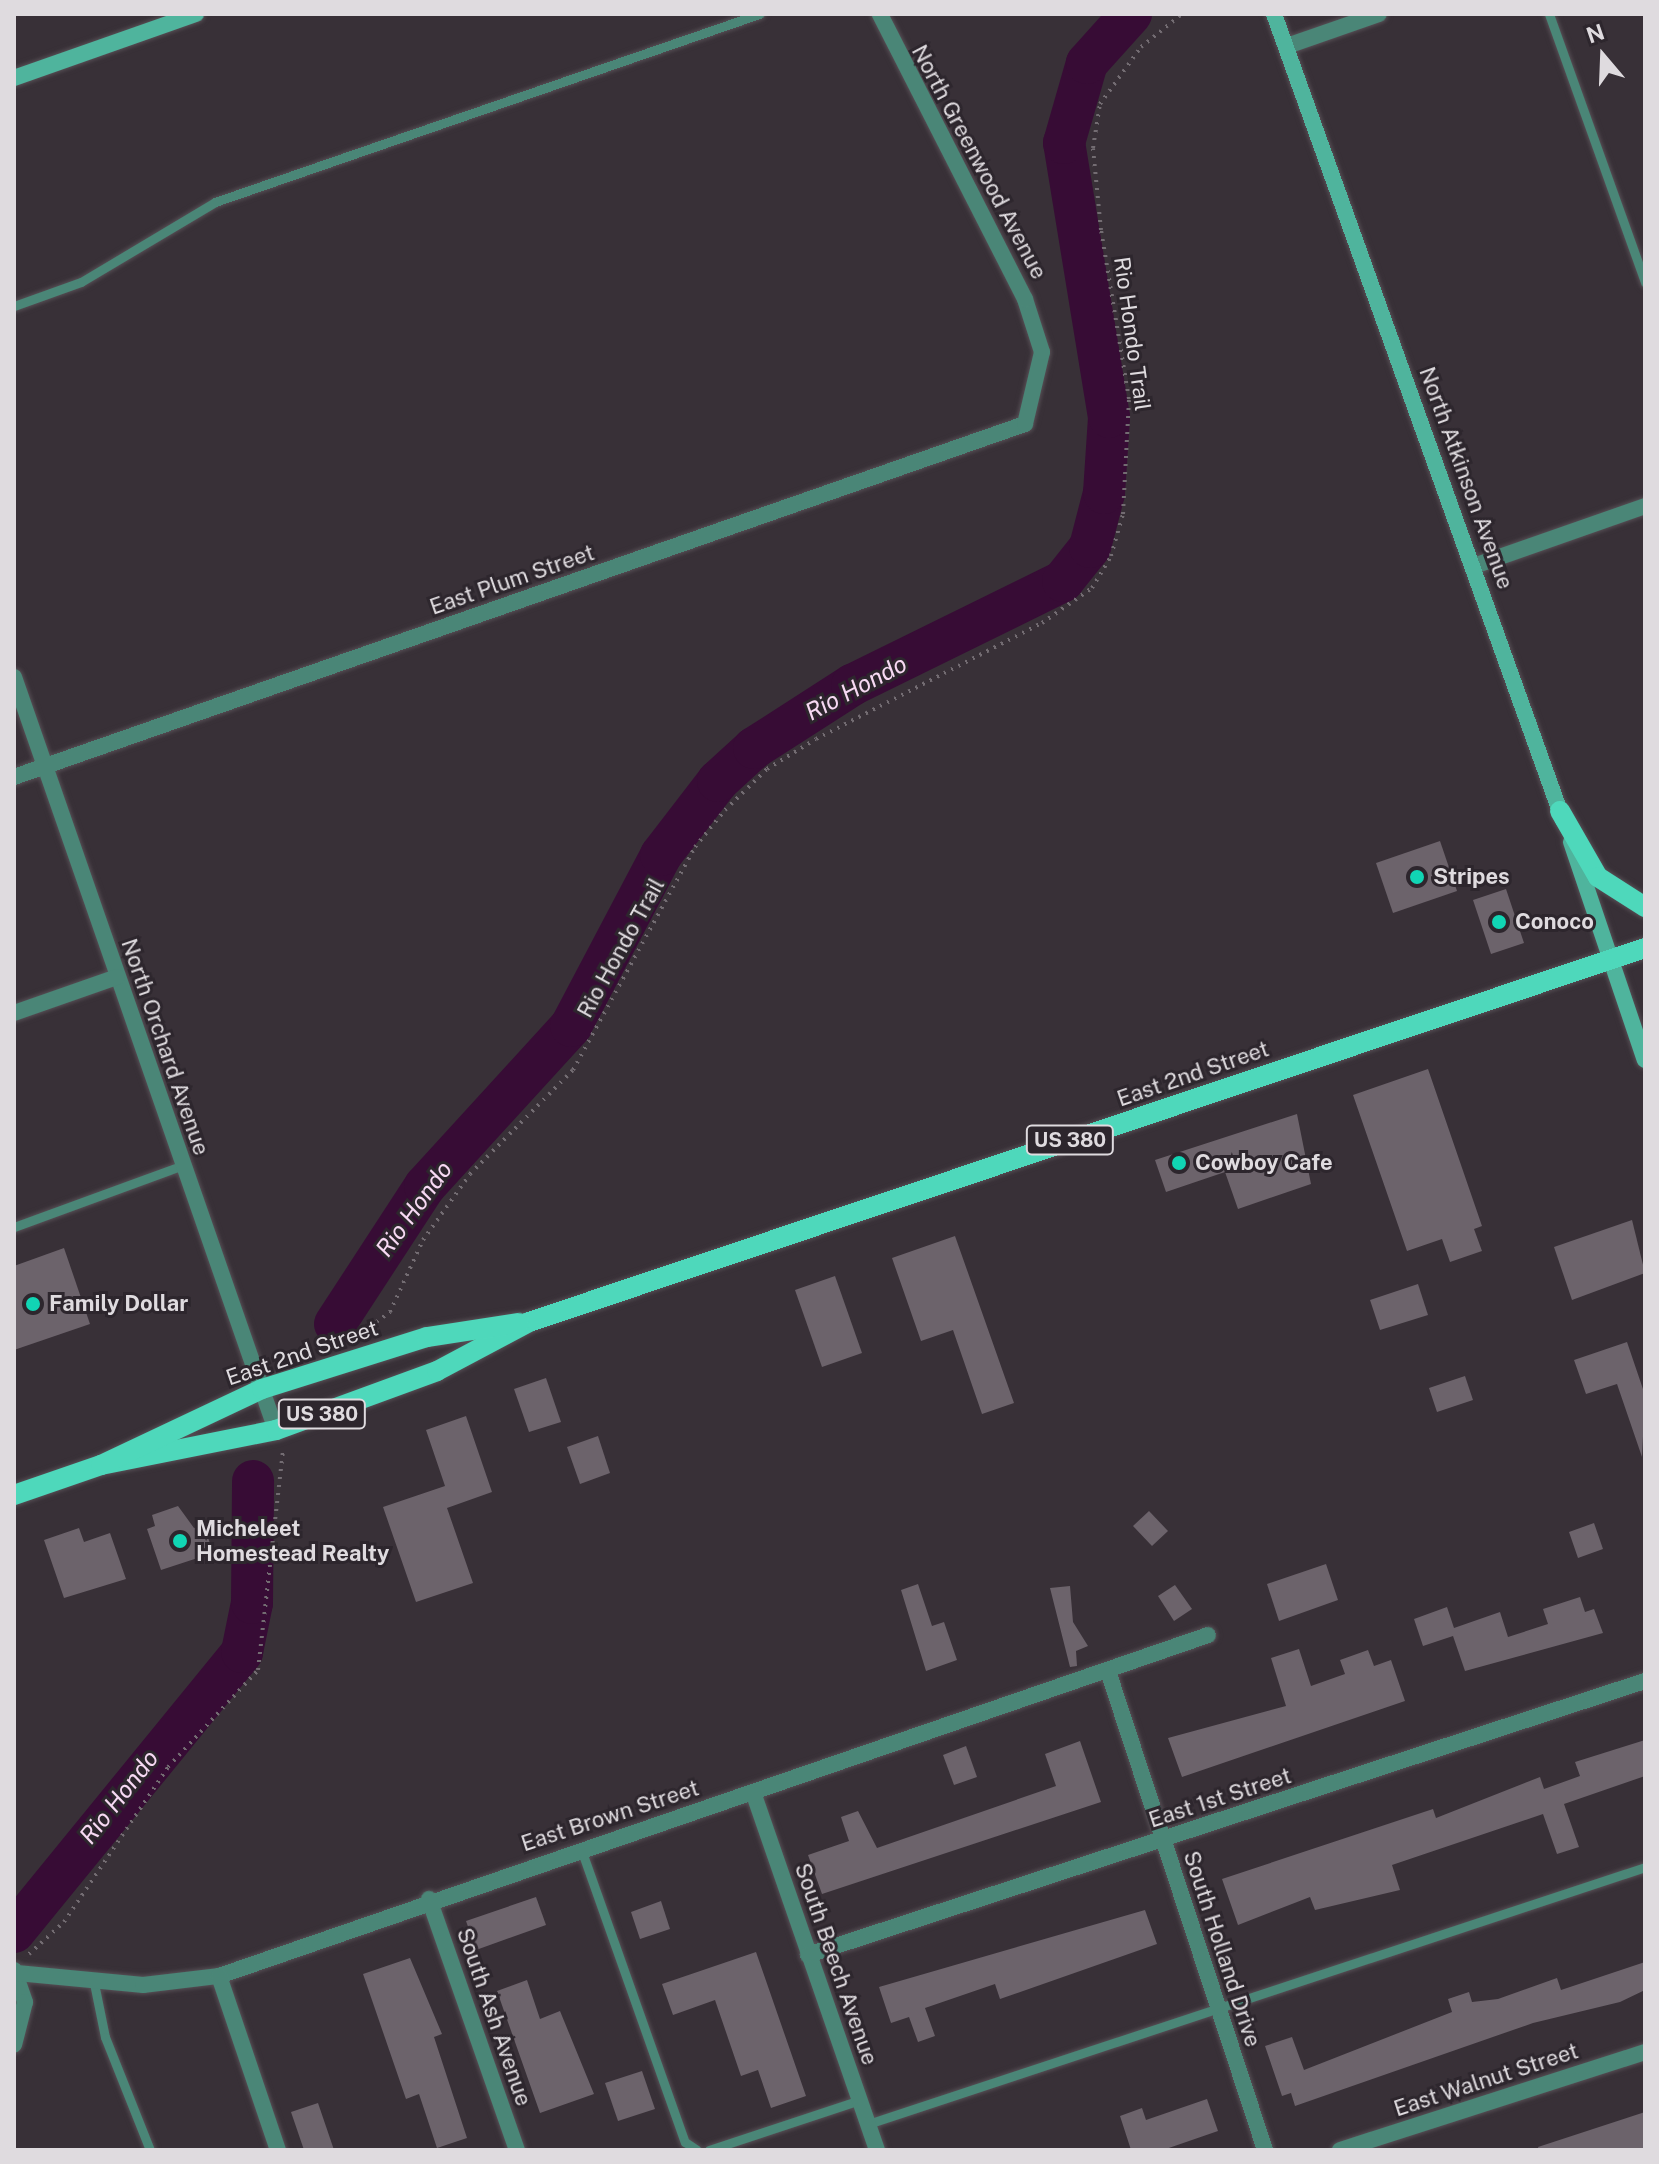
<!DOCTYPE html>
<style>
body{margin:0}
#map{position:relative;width:1659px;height:2164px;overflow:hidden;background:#383037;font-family:"Public Sans",sans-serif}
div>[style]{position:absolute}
.river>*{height:42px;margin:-21px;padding:0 21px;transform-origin:21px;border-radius:21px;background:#370c35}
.building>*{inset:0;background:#6c636b}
.path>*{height:4px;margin-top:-2px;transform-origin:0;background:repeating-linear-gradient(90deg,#736c72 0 2px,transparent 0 8px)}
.roads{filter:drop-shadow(0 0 2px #564f55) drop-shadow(0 0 2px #564f55)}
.lane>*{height:9px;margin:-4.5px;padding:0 4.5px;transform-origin:4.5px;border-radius:4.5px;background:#4a8677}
.street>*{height:16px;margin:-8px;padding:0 8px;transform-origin:8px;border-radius:8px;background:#4a8677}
.secondary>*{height:16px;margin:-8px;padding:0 8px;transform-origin:8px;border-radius:8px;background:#4fb49d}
.primary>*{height:20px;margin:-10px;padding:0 10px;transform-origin:10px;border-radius:10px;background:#4ed8bb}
.dots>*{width:22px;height:22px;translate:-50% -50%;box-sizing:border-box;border:4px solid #2d262d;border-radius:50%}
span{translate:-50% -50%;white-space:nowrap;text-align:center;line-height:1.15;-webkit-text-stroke:6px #2d262d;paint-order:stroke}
.shield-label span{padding:2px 6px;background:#2d262d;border:2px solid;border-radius:6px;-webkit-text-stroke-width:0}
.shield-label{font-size:20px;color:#dfdbdf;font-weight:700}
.street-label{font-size:22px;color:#dfdbdf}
.poi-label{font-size:22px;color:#dfdbdf;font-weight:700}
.left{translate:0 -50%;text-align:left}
.water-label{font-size:24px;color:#f7d9f3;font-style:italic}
.frame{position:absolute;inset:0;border:16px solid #dfdbdf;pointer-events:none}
.north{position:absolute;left:1563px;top:16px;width:80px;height:80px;-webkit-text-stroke:6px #2d262d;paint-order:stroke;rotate:341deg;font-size:22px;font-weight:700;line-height:32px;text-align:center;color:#dfdbdf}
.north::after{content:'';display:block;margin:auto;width:28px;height:36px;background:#dfdbdf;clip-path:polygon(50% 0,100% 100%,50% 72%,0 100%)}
</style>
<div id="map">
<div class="river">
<i style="left:335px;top:1324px;width:165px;rotate:-56.9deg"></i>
<i style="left:425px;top:1186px;width:217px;rotate:-47.6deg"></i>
<i style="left:571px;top:1026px;width:193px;rotate:-62.2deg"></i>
<i style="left:661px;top:855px;width:93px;rotate:-52.4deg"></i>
<i style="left:718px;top:781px;width:49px;rotate:-42.5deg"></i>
<i style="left:754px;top:748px;width:117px;rotate:-32.7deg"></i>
<i style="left:852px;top:685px;width:235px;rotate:-26.2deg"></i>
<i style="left:1063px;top:581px;width:43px;rotate:-51.5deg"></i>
<i style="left:1090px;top:547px;width:56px;rotate:-75.5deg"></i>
<i style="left:1104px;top:493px;width:76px;rotate:-86.2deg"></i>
<i style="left:1109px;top:417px;width:278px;rotate:-99.3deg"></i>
<i style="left:1064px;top:143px;width:83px;rotate:-74deg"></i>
<i style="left:1087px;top:63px;width:66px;rotate:-48.1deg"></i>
<i style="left:14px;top:1932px;width:361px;rotate:-50.8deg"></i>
<i style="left:242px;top:1652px;width:50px;rotate:-78.5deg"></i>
<i style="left:252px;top:1603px;width:122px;rotate:-89.5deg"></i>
</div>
<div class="building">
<i style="clip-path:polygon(1440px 841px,1457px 891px,1393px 913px,1376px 863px)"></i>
<i style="clip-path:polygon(1506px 889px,1524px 943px,1491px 954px,1473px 900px)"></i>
<i style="clip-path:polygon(1428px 1069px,1482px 1226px,1474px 1229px,1482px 1251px,1450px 1262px,1442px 1239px,1407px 1251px,1353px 1095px)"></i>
<i style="clip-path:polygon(1297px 1114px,1311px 1184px,1238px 1209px,1225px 1172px,1166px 1192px,1155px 1160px)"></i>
<i style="clip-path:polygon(1632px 1220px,1645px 1273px,1572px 1300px,1554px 1247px)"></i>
<i style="clip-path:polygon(955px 1236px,1014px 1403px,982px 1414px,953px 1330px,921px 1341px,892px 1258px)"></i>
<i style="clip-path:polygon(64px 1248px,90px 1324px,14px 1350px,14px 1266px)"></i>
<i style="clip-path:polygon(835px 1276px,862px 1353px,822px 1367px,795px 1290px)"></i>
<i style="clip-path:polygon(1418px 1284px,1428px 1315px,1380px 1330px,1370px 1300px)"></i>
<i style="clip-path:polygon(1627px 1342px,1645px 1395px,1642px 1457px,1617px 1384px,1586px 1394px,1574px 1360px)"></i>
<i style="clip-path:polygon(1465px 1376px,1473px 1400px,1437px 1412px,1429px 1388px)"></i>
<i style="clip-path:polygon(546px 1378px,561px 1422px,529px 1432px,514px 1389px)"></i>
<i style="clip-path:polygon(466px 1416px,492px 1492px,447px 1508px,473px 1583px,416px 1602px,383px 1507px,445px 1486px,426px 1430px)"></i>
<i style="clip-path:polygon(598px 1436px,610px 1473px,580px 1484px,567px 1447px)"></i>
<i style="clip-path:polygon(178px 1506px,194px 1528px,204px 1525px,213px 1553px,161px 1570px,147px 1529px,155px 1526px,152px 1515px)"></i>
<i style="clip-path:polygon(1149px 1511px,1168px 1531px,1152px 1546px,1133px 1526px)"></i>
<i style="clip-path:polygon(1594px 1523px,1603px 1549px,1578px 1558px,1569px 1532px)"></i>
<i style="clip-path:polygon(79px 1528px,84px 1542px,110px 1533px,126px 1579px,64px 1598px,44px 1540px)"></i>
<i style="clip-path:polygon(1326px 1564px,1338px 1600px,1279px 1621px,1267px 1584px)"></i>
<i style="clip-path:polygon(918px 1584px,932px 1626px,944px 1622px,957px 1660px,926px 1671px,901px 1590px)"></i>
<i style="clip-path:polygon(1175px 1585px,1192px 1609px,1174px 1621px,1158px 1596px)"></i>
<i style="clip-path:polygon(1070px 1586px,1073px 1622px,1088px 1646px,1076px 1651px,1077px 1666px,1070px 1667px,1050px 1588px)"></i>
<i style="clip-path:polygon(1580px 1597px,1585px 1612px,1594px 1609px,1603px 1633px,1465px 1671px,1453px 1636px,1423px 1646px,1414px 1619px,1447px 1607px,1454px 1628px,1500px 1612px,1508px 1637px,1548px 1624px,1543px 1609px)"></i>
<i style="clip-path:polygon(1299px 1649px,1311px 1686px,1345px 1674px,1340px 1660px,1368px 1650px,1374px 1666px,1391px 1660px,1405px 1701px,1182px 1777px,1168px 1738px,1286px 1706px,1271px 1658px)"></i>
<i style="clip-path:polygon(1645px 1740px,1645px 1776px,1564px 1804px,1579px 1847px,1557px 1854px,1543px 1814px,1392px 1865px,1400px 1890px,1315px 1910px,1310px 1897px,1238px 1925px,1222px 1879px,1433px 1809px,1436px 1818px,1540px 1777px,1544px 1789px,1580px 1776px,1575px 1762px)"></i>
<i style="clip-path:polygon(1080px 1741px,1101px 1802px,822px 1894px,808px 1855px,849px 1841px,841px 1817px,858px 1811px,877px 1848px,1056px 1786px,1045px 1754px)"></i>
<i style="clip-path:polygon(966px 1746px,977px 1777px,954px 1785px,943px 1755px)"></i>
<i style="clip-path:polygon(536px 1897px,546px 1925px,476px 1950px,466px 1921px)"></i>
<i style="clip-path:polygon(661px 1901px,670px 1929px,640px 1939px,631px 1912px)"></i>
<i style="clip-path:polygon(1145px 1910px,1157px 1944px,1000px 1999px,995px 1984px,925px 2008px,935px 2036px,918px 2042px,909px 2017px,891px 2023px,879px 1987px)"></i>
<i style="clip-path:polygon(756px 1952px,806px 2096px,771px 2108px,758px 2070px,741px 2076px,715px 2000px,673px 2015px,662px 1984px)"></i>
<i style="clip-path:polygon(410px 1958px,442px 2034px,434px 2037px,467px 2138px,437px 2148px,419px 2094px,406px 2099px,363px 1974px)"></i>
<i style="clip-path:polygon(1645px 1962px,1645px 1990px,1620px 2002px,1533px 2023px,1295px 2106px,1291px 2093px,1282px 2096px,1265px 2046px,1292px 2037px,1304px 2070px,1452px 2012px,1448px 1999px,1469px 1992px,1472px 2002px,1498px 1999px,1557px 1978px,1561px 1990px)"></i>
<i style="clip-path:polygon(527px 1980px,540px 2019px,560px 2011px,594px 2094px,540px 2113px,497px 1991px)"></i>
<i style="clip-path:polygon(642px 2071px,655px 2109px,618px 2121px,605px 2083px)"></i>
<i style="clip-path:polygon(1207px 2099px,1218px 2131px,1163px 2150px,1131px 2150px,1120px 2116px,1142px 2108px,1146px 2120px)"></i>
<i style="clip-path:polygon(318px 2103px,334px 2150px,304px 2150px,291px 2112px)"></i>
<i style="clip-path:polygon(1645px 2112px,1645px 2150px,1539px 2150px,1538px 2147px)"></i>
</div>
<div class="path">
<i style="left:357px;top:1336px;width:41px;rotate:-36deg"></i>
<i style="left:390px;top:1312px;width:79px;rotate:-65.4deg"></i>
<i style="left:423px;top:1240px;width:81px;rotate:-54.5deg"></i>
<i style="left:470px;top:1174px;width:146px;rotate:-45.3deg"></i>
<i style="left:573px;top:1070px;width:254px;rotate:-61.3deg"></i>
<i style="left:695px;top:847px;width:48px;rotate:-51deg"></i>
<i style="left:725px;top:810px;width:59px;rotate:-44.3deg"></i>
<i style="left:767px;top:769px;width:57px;rotate:-31.5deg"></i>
<i style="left:816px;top:739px;width:254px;rotate:-27.2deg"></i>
<i style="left:1042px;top:623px;width:61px;rotate:-35deg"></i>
<i style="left:1092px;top:588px;width:37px;rotate:-59deg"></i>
<i style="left:1111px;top:556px;width:44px;rotate:-74.1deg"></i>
<i style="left:1123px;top:514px;width:115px;rotate:-87deg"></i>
<i style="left:1129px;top:399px;width:171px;rotate:-99.4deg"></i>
<i style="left:1101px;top:230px;width:82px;rotate:-95.6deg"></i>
<i style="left:1093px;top:148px;width:45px;rotate:-81deg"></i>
<i style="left:1100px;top:104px;width:70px;rotate:-54.3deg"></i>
<i style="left:1141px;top:47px;width:53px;rotate:-38.8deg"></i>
<i style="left:29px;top:1954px;width:47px;rotate:-42.4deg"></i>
<i style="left:64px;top:1922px;width:187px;rotate:-56.1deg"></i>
<i style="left:168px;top:1767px;width:132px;rotate:-47.1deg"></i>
<i style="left:258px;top:1670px;width:220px;rotate:-83.5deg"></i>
</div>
<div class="roads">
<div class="lane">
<i style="left:1549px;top:14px;width:285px;rotate:70.3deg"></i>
<i style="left:14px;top:306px;width:71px;rotate:-19.7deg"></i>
<i style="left:81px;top:282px;width:156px;rotate:-30.8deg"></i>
<i style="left:215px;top:202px;width:576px;rotate:-19.06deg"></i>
<i style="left:14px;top:1227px;width:180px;rotate:-20.1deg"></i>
<i style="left:581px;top:1849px;width:311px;rotate:70.5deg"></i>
<i style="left:685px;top:2142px;width:14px;rotate:34deg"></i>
<i style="left:94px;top:1983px;width:55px;rotate:78.5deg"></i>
<i style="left:105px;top:2037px;width:122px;rotate:68.3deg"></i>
<i style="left:868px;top:2124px;width:818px;rotate:-18.3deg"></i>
<i style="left:709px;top:2150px;width:159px;rotate:-18.3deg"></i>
</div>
<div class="street">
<i style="left:1287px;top:46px;width:97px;rotate:-19.2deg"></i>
<i style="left:1474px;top:566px;width:181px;rotate:-19.3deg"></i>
<i style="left:14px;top:677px;width:797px;rotate:70.82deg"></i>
<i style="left:14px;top:777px;width:1071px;rotate:-19.25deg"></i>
<i style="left:1025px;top:424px;width:74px;rotate:-76.7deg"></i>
<i style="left:1042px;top:352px;width:56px;rotate:-107.8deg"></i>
<i style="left:1025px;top:299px;width:320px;rotate:-117deg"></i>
<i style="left:14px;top:1013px;width:109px;rotate:-19.3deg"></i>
<i style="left:1108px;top:1671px;width:504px;rotate:71.85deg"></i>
<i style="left:753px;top:1792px;width:379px;rotate:70.9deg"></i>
<i style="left:429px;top:1899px;width:266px;rotate:70.7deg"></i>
<i style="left:808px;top:1955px;width:881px;rotate:-18.13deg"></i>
<i style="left:14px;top:1970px;width:34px;rotate:71deg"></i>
<i style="left:25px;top:2002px;width:44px;rotate:104.3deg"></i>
<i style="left:17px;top:1973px;width:127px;rotate:5.4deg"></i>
<i style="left:143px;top:1985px;width:77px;rotate:-6.8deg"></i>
<i style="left:219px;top:1976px;width:1046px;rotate:-19.02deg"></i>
<i style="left:219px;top:1976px;width:184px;rotate:71.3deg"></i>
<i style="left:1340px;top:2150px;width:320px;rotate:-17.8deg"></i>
</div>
<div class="secondary">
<i style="left:1274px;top:14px;width:856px;rotate:70.27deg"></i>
<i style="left:14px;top:78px;width:193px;rotate:-19.4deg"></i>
<i style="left:1571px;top:842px;width:230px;rotate:71.3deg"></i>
</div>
<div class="primary">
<i style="left:1560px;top:811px;width:76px;rotate:60.1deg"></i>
<i style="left:1598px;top:877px;width:56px;rotate:32.6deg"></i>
<i style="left:101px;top:1465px;width:178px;rotate:-11.3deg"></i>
<i style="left:276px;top:1430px;width:171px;rotate:-20.1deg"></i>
<i style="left:437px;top:1371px;width:104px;rotate:-28deg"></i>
<i style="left:529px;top:1322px;width:1177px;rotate:-18.53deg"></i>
<i style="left:14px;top:1495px;width:92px;rotate:-19deg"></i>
<i style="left:101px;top:1465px;width:178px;rotate:-25.3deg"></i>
<i style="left:262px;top:1389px;width:173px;rotate:-17.5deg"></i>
<i style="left:427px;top:1337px;width:93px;rotate:-8.7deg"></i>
</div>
</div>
<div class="dots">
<i style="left:1417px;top:877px;background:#11d5b4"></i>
<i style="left:1499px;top:922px;background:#11d5b4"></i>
<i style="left:1179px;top:1163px;background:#11d5b4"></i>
<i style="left:33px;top:1304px;background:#11d5b4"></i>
<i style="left:180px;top:1541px;background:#11d5b4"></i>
</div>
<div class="shield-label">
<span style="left:1070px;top:1140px">US 380</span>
<span style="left:322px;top:1414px">US 380</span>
</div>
<div class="street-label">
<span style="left:979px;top:162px;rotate:62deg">North Greenwood Avenue</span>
<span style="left:1132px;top:334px;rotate:82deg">Rio Hondo Trail</span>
<span style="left:1466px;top:478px;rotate:70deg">North Atkinson Avenue</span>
<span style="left:512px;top:580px;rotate:-19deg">East Plum Street</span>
<span style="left:621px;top:948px;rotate:-61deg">Rio Hondo Trail</span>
<span style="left:165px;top:1047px;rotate:71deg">North Orchard Avenue</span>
<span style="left:1193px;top:1074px;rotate:-19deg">East 2nd Street</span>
<span style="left:302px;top:1353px;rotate:-19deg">East 2nd Street</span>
<span style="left:1220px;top:1798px;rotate:-18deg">East 1st Street</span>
<span style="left:610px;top:1816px;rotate:-18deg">East Brown Street</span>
<span style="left:1222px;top:1949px;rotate:72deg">South Holland Drive</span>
<span style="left:836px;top:1964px;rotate:71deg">South Beech Avenue</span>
<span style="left:494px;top:2017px;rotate:71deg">South Ash Avenue</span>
<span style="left:1486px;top:2080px;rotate:-18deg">East Walnut Street</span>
</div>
<div class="poi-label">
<span class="left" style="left:1433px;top:877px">Stripes</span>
<span class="left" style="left:1515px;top:922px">Conoco</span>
<span class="left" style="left:1195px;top:1163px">Cowboy Cafe</span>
<span class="left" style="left:49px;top:1304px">Family Dollar</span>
<span class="left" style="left:196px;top:1541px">Micheleet<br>Homestead Realty</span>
</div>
<div class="water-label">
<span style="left:856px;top:688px;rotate:-28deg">Rio Hondo</span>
<span style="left:414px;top:1209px;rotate:-54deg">Rio Hondo</span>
<span style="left:119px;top:1797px;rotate:-52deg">Rio Hondo</span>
</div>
<div class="frame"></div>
<div class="north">N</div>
</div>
